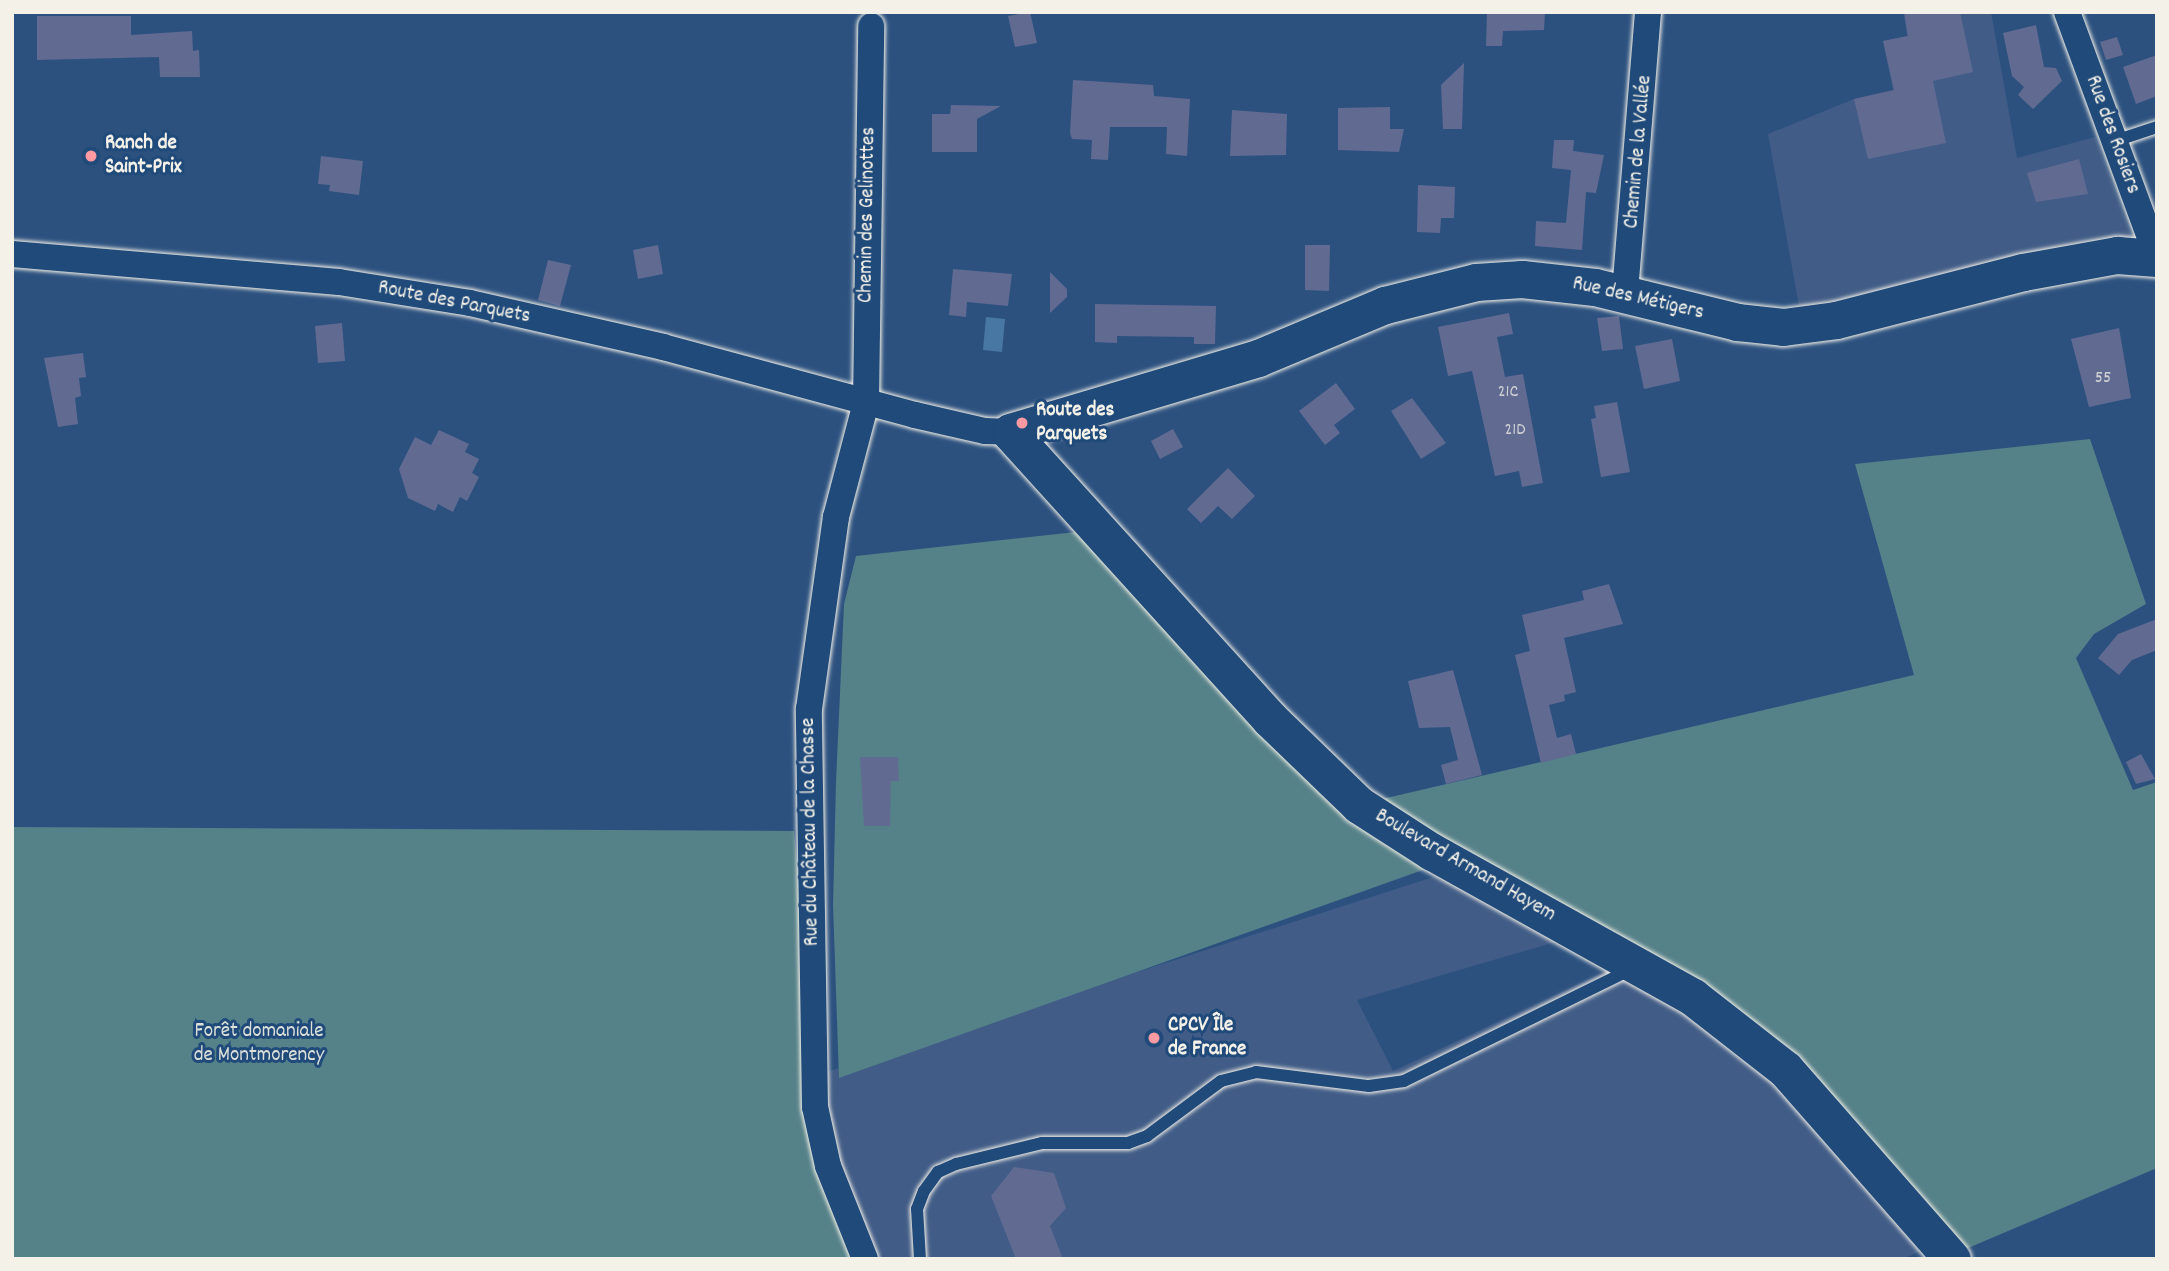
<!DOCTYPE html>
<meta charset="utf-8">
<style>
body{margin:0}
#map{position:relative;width:2169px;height:1271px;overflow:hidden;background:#2c517f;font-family:Dekko,sans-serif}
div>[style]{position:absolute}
.built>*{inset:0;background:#405c87}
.green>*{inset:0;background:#558189}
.water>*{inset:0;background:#4877a4}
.building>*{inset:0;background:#616b92}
.roads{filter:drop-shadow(0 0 2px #f4f1e8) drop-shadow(0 0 2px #f4f1e8)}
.service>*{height:12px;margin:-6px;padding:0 6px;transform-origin:6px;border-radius:6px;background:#1f4a7a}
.minor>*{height:26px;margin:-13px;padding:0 13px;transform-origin:13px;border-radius:13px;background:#1f4a7a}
.secondary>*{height:37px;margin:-18.5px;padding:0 18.5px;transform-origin:18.5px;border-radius:18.5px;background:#1f4a7a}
.dots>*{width:19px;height:19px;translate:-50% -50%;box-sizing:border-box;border:4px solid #1f4a7a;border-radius:50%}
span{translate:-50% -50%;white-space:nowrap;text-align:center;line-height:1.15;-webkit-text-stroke:6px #1f4a7a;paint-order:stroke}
.number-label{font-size:18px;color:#cfd0d2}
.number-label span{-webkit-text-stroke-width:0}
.street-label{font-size:21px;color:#f4f1e8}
.poi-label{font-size:21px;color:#f4f1e8;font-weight:700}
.left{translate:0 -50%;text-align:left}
.park-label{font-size:21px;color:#dce0da}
.frame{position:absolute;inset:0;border:14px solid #f4f1e8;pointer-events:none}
</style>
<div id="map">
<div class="built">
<i style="clip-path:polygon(1919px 12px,1991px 12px,2017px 158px,2095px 137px,2132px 237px,1822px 307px,1799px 306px,1768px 134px,1854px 99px,1893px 90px,1883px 41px,1907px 36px,1904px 15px)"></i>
<i style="clip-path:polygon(1449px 872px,1569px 938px,1357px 1000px,1393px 1071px,1622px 964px,1778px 1076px,1931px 1247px,1902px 1259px,865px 1259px,814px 1076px)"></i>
</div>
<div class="green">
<i style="clip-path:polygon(2090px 439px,2146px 604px,2094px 634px,2076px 658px,2133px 790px,2157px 782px,2157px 1168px,1961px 1251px,1787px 1061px,1365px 803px,1914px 675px,1855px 464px)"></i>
<i style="clip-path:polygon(1085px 531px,1434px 866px,839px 1078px,833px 905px,836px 782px,844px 604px,856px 556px)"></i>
<i style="clip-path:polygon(12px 827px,794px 831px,814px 1045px,853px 1259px,12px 1259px)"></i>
</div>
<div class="water">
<i style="clip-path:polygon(986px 317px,1005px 319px,1002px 352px,983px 350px)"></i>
</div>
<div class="building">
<i style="clip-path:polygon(1030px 12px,1037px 43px,1015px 47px,1008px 16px)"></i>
<i style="clip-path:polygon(1487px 12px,1545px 12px,1544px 30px,1503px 31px,1502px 46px,1486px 46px)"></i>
<i style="clip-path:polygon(1904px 12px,1960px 12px,1973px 72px,1933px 81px,1946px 143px,1868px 159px,1854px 99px,1894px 90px,1883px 41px,1908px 36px)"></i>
<i style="clip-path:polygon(37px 16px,131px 16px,131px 35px,192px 31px,193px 51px,199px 50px,200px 77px,160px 77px,159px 57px,37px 60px)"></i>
<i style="clip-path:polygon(2036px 25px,2044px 67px,2056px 68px,2062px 81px,2033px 109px,2018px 95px,2024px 87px,2012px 76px,2003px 33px)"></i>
<i style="clip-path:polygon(2117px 37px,2123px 55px,2106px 60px,2100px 42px)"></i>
<i style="clip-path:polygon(2157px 55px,2157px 96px,2136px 104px,2123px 67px)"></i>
<i style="clip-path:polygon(1464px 63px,1462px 129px,1443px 129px,1441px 85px)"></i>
<i style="clip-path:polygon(1073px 80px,1153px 85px,1154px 96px,1190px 99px,1187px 156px,1166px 154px,1167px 127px,1110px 127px,1108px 160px,1091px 159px,1092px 140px,1072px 139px,1070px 133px)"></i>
<i style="clip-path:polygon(951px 105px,1001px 106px,977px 119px,977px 152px,932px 152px,932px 114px,950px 114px)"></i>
<i style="clip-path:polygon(1390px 107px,1390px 129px,1404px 129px,1399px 152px,1338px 150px,1338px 108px)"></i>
<i style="clip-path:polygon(1232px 110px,1287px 114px,1286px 155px,1230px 156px)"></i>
<i style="clip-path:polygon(1554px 140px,1574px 140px,1573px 151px,1604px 155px,1596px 193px,1586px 192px,1582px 250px,1535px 246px,1536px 221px,1566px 223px,1571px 170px,1552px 168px)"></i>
<i style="clip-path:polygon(321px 156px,363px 161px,359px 195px,329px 191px,330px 185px,318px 184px)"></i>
<i style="clip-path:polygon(2079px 159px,2088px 194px,2036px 202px,2027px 173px)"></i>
<i style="clip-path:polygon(1418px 185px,1455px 187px,1454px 218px,1441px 218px,1440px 233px,1417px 232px)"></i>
<i style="clip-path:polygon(658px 245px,663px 274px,638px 279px,633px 250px)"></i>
<i style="clip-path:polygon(1305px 245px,1330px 245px,1329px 291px,1305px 290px)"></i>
<i style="clip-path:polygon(548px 260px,571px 265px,560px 306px,538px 300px)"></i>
<i style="clip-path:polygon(953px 269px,1012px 274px,1008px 306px,967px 302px,966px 317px,949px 315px)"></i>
<i style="clip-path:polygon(1050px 272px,1067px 289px,1067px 297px,1050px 313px)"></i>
<i style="clip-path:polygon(1095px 304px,1216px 306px,1215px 344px,1194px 344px,1194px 337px,1117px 336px,1117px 343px,1095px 342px)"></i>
<i style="clip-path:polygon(1509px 313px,1513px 334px,1497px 337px,1505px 377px,1523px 374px,1543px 483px,1522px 487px,1519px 471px,1495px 476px,1472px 371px,1448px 376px,1438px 327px)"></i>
<i style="clip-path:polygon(1619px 316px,1623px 349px,1602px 351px,1597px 318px)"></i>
<i style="clip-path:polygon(342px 323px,345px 361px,318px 363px,315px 326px)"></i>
<i style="clip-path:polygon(2119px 328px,2131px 398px,2089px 407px,2071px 339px)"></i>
<i style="clip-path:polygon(1672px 339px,1680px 381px,1644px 389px,1635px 346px)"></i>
<i style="clip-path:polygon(83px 353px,86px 377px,79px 378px,81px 396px,75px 398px,78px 424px,58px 427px,44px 358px)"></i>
<i style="clip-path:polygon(1336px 383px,1355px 409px,1334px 425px,1340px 433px,1325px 445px,1299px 411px)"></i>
<i style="clip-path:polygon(1412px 398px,1446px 443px,1421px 459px,1391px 411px)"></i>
<i style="clip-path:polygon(1617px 402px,1630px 472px,1601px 477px,1591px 419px,1596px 418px,1594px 406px)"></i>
<i style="clip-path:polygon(1173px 429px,1183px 447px,1160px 459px,1151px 441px)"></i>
<i style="clip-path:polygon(439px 430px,469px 444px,465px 452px,479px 459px,472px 473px,479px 477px,467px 501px,460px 497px,453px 512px,438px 504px,435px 511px,408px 498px,399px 469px,415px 437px,431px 445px)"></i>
<i style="clip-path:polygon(1228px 468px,1255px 496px,1232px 519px,1218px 506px,1201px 523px,1187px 509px)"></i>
<i style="clip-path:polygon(1609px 584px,1623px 624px,1564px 638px,1576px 692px,1564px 695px,1565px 701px,1549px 705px,1557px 738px,1571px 734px,1576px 754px,1541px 763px,1515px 655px,1530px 651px,1522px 615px,1584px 600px,1582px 591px)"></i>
<i style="clip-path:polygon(2157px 619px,2157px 650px,2132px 660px,2119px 675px,2098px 658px,2118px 634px)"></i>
<i style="clip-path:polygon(1453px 670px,1482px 775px,1446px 784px,1441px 765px,1458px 760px,1450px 727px,1419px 728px,1408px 681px)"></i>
<i style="clip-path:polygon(2141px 754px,2155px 779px,2136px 784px,2126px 762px)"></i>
<i style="clip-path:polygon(860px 757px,898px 757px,899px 781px,891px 781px,890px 826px,864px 826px)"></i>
<i style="clip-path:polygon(1014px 1167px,1054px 1173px,1066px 1208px,1050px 1226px,1063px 1259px,1016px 1259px,991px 1196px)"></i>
</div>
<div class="roads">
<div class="service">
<i style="left:2115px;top:141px;width:44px;rotate:-18.4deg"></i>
<i style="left:920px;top:1259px;width:50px;rotate:-93.4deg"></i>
<i style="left:917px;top:1209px;width:19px;rotate:-69deg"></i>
<i style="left:924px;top:1191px;width:24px;rotate:-54deg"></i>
<i style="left:938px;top:1172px;width:20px;rotate:-24deg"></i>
<i style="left:956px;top:1164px;width:89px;rotate:-13.7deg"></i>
<i style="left:1042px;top:1143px;width:86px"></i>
<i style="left:1128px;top:1143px;width:20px;rotate:-20deg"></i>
<i style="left:1147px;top:1136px;width:92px;rotate:-36.6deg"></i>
<i style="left:1221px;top:1081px;width:36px;rotate:-14deg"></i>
<i style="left:1256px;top:1072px;width:114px;rotate:7.1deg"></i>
<i style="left:1369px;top:1086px;width:35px;rotate:-8deg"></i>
<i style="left:1404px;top:1081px;width:252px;rotate:-26.2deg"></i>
</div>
<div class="minor">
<i style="left:2067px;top:12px;width:261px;rotate:69.8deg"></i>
<i style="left:12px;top:254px;width:328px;rotate:4.9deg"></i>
<i style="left:339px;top:282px;width:133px;rotate:9.1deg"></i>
<i style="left:470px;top:303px;width:198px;rotate:12.8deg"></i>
<i style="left:663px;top:347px;width:261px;rotate:15.1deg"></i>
<i style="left:915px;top:415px;width:72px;rotate:12.9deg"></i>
<i style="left:985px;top:431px;width:25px;rotate:2deg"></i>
<i style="left:1625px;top:292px;width:281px;rotate:-85.3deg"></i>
<i style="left:865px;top:1259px;width:100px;rotate:-111.7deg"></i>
<i style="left:828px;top:1166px;width:60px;rotate:-102.4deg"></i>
<i style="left:815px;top:1107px;width:398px;rotate:-90.9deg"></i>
<i style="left:809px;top:709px;width:194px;rotate:-82deg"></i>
<i style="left:836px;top:517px;width:118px;rotate:-75.3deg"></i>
<i style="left:866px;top:403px;width:377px;rotate:-89.2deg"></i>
</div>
<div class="secondary">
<i style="left:1952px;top:1259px;width:253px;rotate:-131.3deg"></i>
<i style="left:1785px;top:1069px;width:117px;rotate:-142deg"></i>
<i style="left:1693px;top:997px;width:299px;rotate:-150.9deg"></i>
<i style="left:1432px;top:852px;width:87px;rotate:-147.2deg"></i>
<i style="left:1359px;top:805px;width:124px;rotate:-136deg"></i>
<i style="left:1270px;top:719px;width:387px;rotate:-132.2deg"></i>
<i style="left:1010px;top:432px;width:259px;rotate:-16.6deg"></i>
<i style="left:1258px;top:358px;width:138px;rotate:-22.7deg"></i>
<i style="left:1385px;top:305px;width:94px;rotate:-14.2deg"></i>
<i style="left:1476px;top:282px;width:46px;rotate:-3.7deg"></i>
<i style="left:1522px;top:279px;width:73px;rotate:6.3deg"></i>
<i style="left:1595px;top:287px;width:146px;rotate:13.8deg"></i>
<i style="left:1737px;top:322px;width:46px;rotate:6.2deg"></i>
<i style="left:1783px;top:327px;width:53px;rotate:-7.5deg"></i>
<i style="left:1836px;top:320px;width:193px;rotate:-14.4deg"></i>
<i style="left:2023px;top:272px;width:96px;rotate:-10.3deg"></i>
<i style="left:2117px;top:255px;width:40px;rotate:4.3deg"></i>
</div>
</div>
<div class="dots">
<i style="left:91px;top:156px;background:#ff9aa2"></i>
<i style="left:1022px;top:423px;background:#ff9aa2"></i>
<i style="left:1154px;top:1038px;background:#ff9aa2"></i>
</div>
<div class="number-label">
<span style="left:2103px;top:379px">55</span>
<span style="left:1508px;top:393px">21C</span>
<span style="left:1515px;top:431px">21D</span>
</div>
<div class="street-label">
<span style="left:2112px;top:135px;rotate:70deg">Rue des Rosiers</span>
<span style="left:1639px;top:152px;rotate:-85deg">Chemin de la Vallée</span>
<span style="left:868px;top:215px;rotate:-89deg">Chemin des Gelinottes</span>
<span style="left:1638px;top:299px;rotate:13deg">Rue des Métigers</span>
<span style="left:454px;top:303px;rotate:11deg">Route des Parquets</span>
<span style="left:811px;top:832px;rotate:-91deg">Rue du Château de la Chasse</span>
<span style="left:1465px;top:866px;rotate:30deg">Boulevard Armand Hayem</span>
</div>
<div class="poi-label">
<span class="left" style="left:105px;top:156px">Ranch de<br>Saint-Prix</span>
<span class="left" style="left:1036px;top:423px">Route des<br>Parquets</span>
<span class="left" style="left:1168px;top:1038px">CPCV Île<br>de France</span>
</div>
<div class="park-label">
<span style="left:259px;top:1044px">Forêt domaniale<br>de Montmorency</span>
</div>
<div class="frame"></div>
</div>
